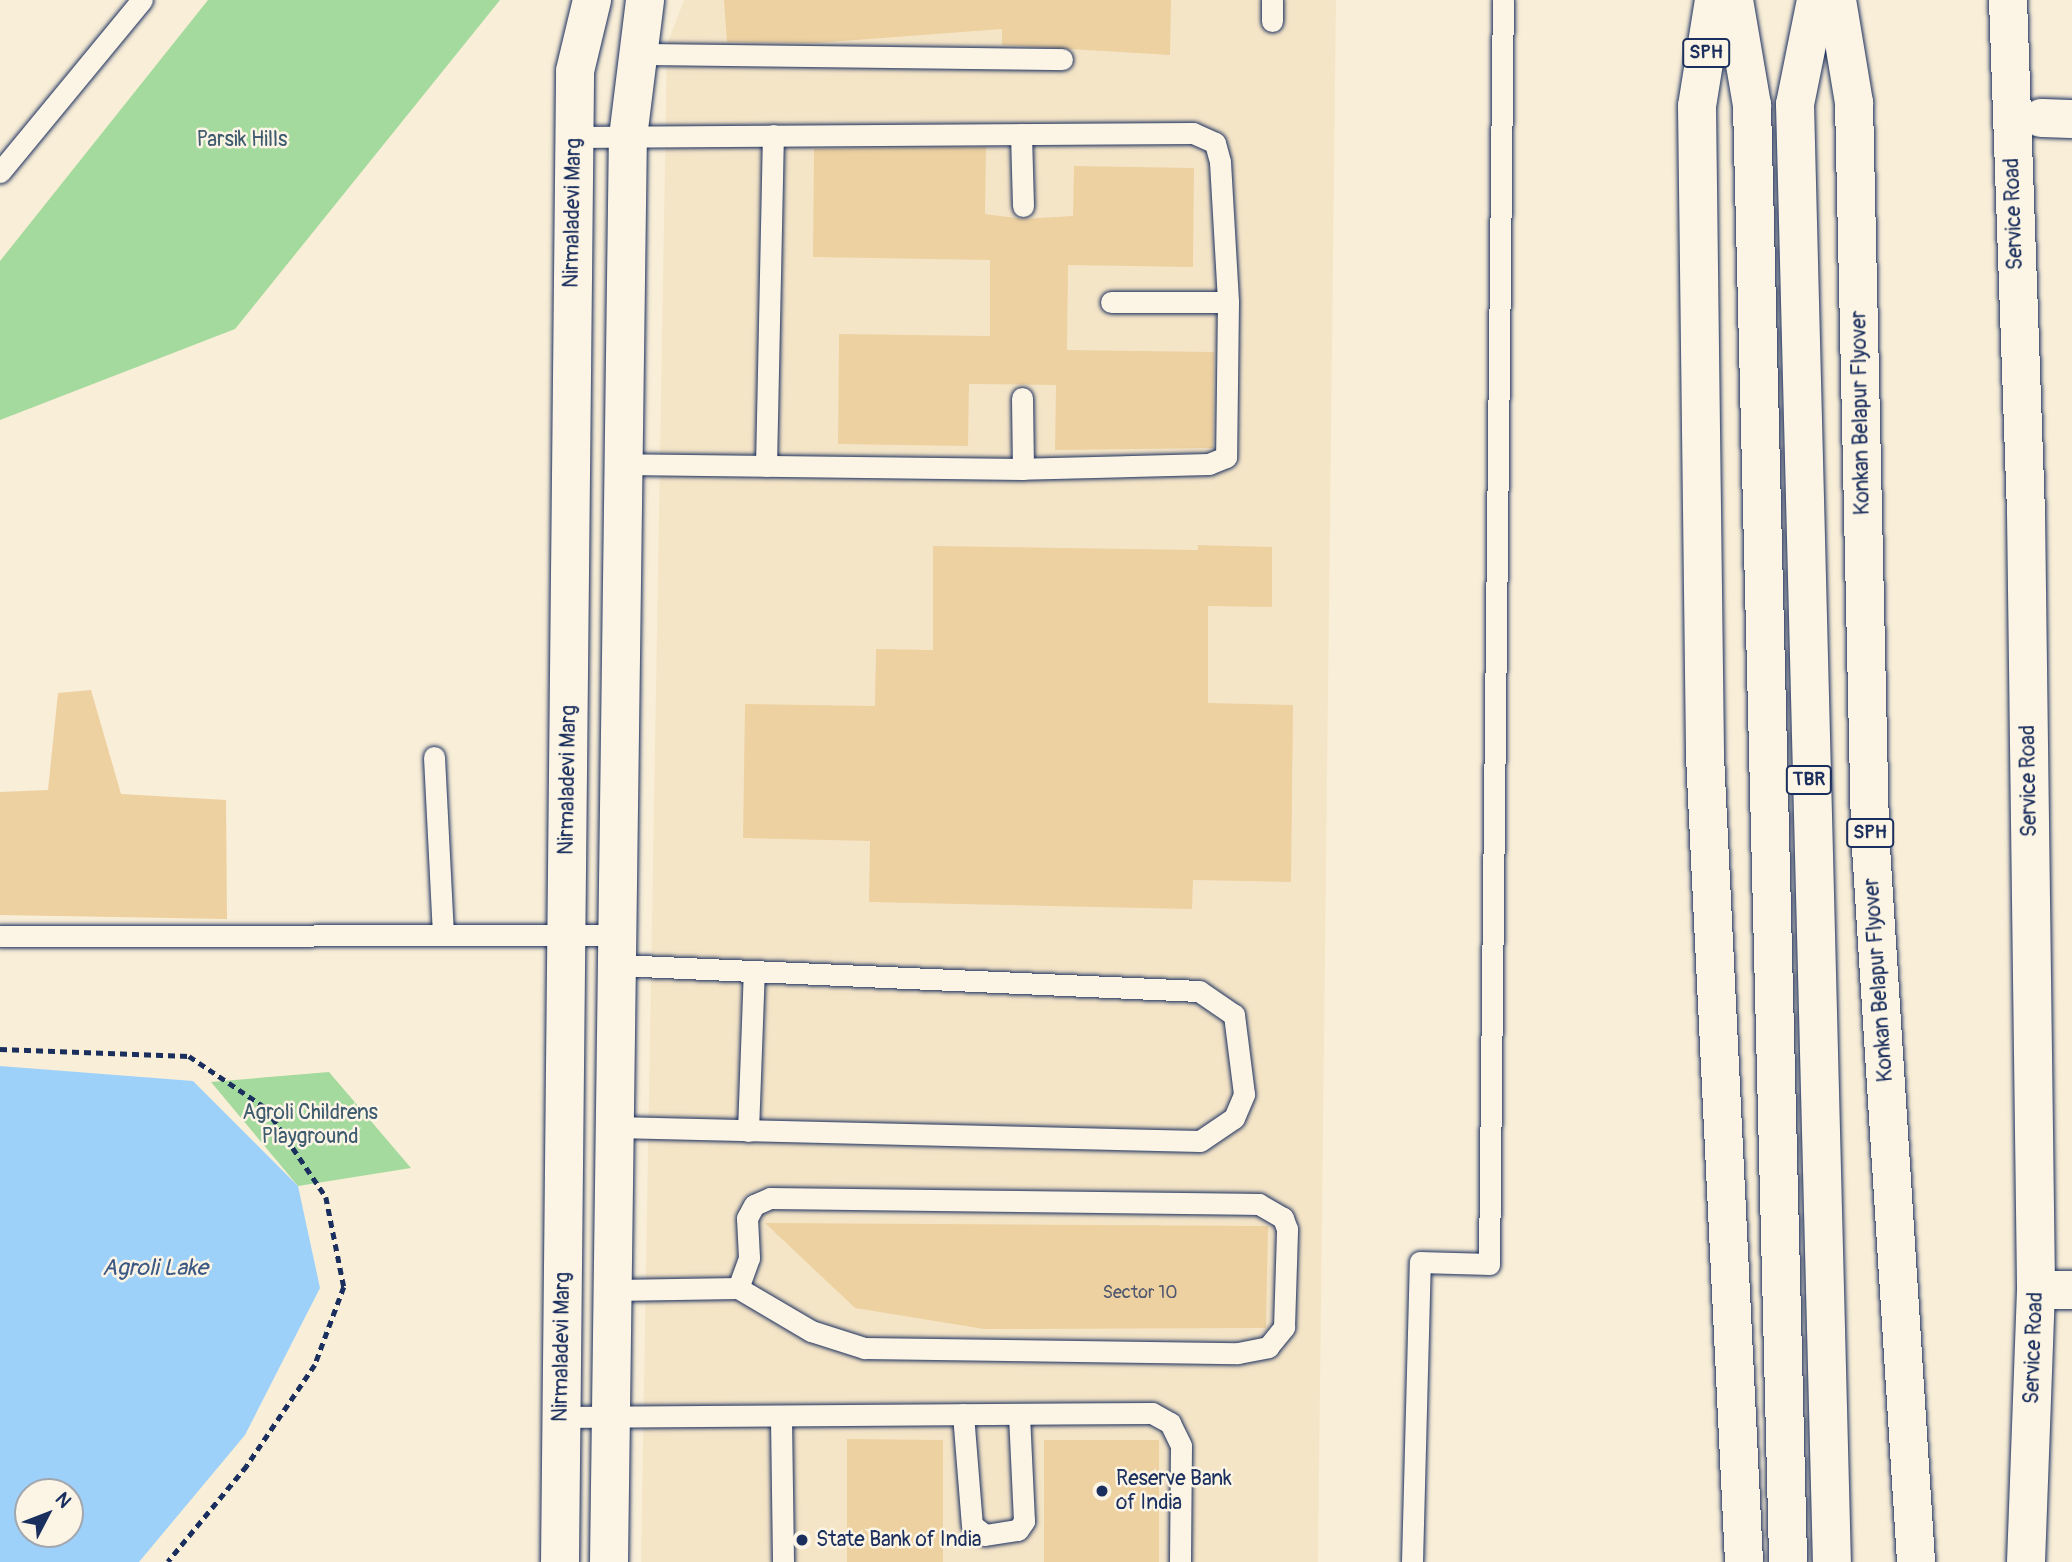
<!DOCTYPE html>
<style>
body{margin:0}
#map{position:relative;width:2072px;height:1562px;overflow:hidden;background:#f9eed7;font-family:Pangolin,sans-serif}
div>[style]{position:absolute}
.built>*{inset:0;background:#f5e5c7}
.green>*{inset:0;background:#a4da9d}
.water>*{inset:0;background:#9dd1fa}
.building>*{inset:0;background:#edd1a1}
.path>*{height:4.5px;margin-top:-2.25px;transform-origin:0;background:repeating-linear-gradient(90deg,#1b2f5e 0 7px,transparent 0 12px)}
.roads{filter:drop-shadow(0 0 2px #1b2f5e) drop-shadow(0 0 2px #1b2f5e)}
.lane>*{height:21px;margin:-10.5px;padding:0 10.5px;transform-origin:10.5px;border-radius:10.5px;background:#fcf5e5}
.street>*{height:38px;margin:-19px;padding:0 19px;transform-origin:19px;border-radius:19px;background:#fcf5e5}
.secondary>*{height:38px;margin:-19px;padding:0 19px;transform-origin:19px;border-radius:19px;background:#fcf5e5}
.highway>*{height:38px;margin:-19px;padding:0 19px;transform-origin:19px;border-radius:19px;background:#fcf5e5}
.dots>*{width:19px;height:19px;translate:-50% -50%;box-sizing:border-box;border:4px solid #fcf5e5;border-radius:50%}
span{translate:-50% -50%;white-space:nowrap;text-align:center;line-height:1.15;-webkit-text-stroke:5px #fcf5e5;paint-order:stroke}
.number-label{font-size:18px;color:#50586f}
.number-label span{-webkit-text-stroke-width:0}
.shield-label span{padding:2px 5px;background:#fcf5e5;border:2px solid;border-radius:5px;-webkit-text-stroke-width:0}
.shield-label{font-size:19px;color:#1b2f5e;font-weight:700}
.park-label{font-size:21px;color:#3d5a6e}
.street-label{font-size:21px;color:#1b2f5e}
.poi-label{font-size:21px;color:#1b2f5e}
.left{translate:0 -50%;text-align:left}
.water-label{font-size:23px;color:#3c5885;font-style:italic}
.north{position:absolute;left:14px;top:1478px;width:70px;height:70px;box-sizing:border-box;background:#fcf5e5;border:2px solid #a2a6af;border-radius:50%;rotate:48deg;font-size:19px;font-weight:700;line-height:28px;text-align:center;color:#1b2f5e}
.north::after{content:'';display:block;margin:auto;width:24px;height:32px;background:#1b2f5e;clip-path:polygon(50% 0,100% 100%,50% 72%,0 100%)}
</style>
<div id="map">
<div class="built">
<i style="clip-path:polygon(684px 0,1336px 0,1318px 1562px,641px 1562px,667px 45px)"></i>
</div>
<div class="green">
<i style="clip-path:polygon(208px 0,500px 0,235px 329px,0 420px,0 261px)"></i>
<i style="clip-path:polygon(329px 1072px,411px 1168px,298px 1186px,211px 1082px)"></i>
</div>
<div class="water">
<i style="clip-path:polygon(evenodd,0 1066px,193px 1081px,298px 1186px,320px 1288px,245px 1435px,139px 1562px,0 1562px,0 1066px,28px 1492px,70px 1492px,70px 1534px,28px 1534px,28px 1492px)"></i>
</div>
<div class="building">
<i style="clip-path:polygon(724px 0,1171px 0,1170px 55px,1002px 45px,1002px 29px,816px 43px,727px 42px)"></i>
<i style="clip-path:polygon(986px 147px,985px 214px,1023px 219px,1073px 216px,1074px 166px,1194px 168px,1193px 267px,1068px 265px,1067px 350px,1214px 352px,1213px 448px,1055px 450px,1056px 385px,969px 384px,968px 446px,838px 444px,839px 334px,990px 336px,990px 260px,813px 257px,814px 149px)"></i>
<i style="clip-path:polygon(1198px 545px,1272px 547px,1272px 607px,1208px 606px,1208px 703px,1293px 705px,1291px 882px,1193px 880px,1192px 909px,869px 902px,870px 841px,743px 838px,745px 704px,875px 706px,876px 649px,933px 650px,933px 546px,1198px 550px)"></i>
<i style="clip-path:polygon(91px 690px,121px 794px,226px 800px,227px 919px,0 915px,0 792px,48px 790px,58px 693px)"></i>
<i style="clip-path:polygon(765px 1223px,1268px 1226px,1266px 1328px,984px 1329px,855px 1308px)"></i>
<i style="clip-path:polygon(847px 1439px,943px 1440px,943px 1562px,847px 1562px)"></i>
<i style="clip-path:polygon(1044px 1440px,1159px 1440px,1159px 1562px,1044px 1562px)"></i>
</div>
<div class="path">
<i style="left:0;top:1049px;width:189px;rotate:2.1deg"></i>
<i style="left:189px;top:1056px;width:93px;rotate:34deg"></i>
<i style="left:266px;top:1108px;width:107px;rotate:56deg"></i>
<i style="left:326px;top:1197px;width:92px;rotate:78.7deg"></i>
<i style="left:344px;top:1287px;width:83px;rotate:110.4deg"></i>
<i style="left:315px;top:1365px;width:122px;rotate:124deg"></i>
<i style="left:247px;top:1466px;width:124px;rotate:129.5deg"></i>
</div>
<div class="roads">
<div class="lane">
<i style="left:1272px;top:21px;width:21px;rotate:-90deg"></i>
<i style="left:636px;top:54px;width:426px;rotate:0.7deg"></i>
<i style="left:1021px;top:134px;width:72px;rotate:88.4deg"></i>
<i style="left:574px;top:137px;width:619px;rotate:-0.37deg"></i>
<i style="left:1193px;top:133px;width:24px;rotate:24deg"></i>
<i style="left:1215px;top:143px;width:20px;rotate:75deg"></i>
<i style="left:1220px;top:162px;width:140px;rotate:86.7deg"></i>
<i style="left:1228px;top:302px;width:155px;rotate:90.7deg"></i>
<i style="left:1226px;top:457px;width:18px;rotate:158deg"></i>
<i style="left:1209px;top:464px;width:186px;rotate:178.5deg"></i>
<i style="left:1023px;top:469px;width:399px;rotate:-179.3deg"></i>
<i style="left:0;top:172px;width:223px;rotate:-50.5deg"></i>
<i style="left:1111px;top:302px;width:117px"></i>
<i style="left:1022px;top:398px;width:71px;rotate:89.2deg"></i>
<i style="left:766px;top:466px;width:331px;rotate:-88.8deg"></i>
<i style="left:434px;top:757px;width:177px;rotate:87.1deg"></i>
<i style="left:0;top:936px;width:618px;rotate:-0.09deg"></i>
<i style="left:615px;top:1127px;width:585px;rotate:1.37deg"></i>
<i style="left:1200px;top:1141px;width:41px;rotate:-34.1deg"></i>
<i style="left:1234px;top:1118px;width:26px;rotate:-67deg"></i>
<i style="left:1244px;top:1094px;width:80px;rotate:-97.2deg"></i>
<i style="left:1234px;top:1015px;width:42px;rotate:-145.6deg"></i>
<i style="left:1199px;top:991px;width:583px;rotate:-177.44deg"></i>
<i style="left:748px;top:1131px;width:160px;rotate:-87.9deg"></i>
<i style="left:613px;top:1290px;width:125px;rotate:-0.9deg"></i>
<i style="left:738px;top:1288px;width:85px;rotate:30.5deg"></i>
<i style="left:811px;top:1331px;width:56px;rotate:17.8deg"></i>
<i style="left:864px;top:1348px;width:374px;rotate:0.8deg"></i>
<i style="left:1238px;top:1353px;width:31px;rotate:-11deg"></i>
<i style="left:1268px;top:1347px;width:26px;rotate:-51deg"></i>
<i style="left:1284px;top:1327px;width:98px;rotate:-88.2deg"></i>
<i style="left:1287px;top:1229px;width:12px;rotate:-110deg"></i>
<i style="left:1283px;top:1218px;width:28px;rotate:-150deg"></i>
<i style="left:1259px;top:1204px;width:489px;rotate:-179.3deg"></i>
<i style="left:770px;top:1198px;width:17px;rotate:156deg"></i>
<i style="left:754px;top:1205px;width:15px;rotate:118deg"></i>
<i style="left:747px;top:1218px;width:40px;rotate:87.1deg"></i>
<i style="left:749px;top:1258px;width:32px;rotate:110deg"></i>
<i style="left:963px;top:1414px;width:111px;rotate:85.4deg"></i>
<i style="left:972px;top:1525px;width:16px;rotate:38deg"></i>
<i style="left:985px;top:1535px;width:33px;rotate:-9deg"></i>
<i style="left:1018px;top:1530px;width:11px;rotate:-56deg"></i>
<i style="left:1024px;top:1521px;width:107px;rotate:-92.7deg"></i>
<i style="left:561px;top:1417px;width:591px;rotate:-0.39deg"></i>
<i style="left:1152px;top:1413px;width:21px;rotate:29deg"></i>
<i style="left:1170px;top:1423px;width:25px;rotate:64deg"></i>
<i style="left:1181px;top:1446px;width:116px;rotate:90.5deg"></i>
<i style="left:781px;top:1418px;width:144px;rotate:89.2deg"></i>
<i style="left:1412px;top:1562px;width:300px;rotate:-88.5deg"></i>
<i style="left:1420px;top:1262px;width:69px;rotate:1.7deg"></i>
<i style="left:1489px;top:1264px;width:1264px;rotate:-89.37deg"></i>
</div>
<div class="street">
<i style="left:2008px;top:0;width:512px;rotate:87.99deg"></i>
<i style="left:2026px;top:512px;width:778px;rotate:89.26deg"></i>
<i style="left:2036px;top:1290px;width:272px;rotate:92.1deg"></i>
<i style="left:2041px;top:118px;width:31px;rotate:2deg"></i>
<i style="left:2036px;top:1290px;width:36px"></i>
</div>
<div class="secondary">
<i style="left:560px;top:1562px;width:1491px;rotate:-89.42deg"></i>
<i style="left:575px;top:71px;width:73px;rotate:-76.5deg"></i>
<i style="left:609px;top:1562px;width:1425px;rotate:-89.24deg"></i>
<i style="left:628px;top:137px;width:138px;rotate:-82.9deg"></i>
</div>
<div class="highway">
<i style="left:1714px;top:0;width:107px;rotate:99.1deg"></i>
<i style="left:1697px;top:106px;width:650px;rotate:89.29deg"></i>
<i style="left:1705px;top:756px;width:807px;rotate:87.23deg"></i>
<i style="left:1734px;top:0;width:107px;rotate:80.3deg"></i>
<i style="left:1752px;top:105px;width:1457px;rotate:88.58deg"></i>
<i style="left:1816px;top:0;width:106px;rotate:101.4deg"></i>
<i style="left:1795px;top:104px;width:1458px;rotate:88.55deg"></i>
<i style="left:1837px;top:0;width:104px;rotate:80.6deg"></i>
<i style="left:1854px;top:103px;width:729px;rotate:88.74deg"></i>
<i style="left:1870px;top:832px;width:731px;rotate:86.39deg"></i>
</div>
</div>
<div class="dots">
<i style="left:1102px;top:1491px;background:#1b2f5e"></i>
<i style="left:802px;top:1540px;background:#1b2f5e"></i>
</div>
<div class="number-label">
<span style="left:1140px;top:1293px">Sector 10</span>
</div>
<div class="shield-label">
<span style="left:1706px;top:53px">SPH</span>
<span style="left:1809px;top:780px">TBR</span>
<span style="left:1870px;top:833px">SPH</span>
</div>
<div class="park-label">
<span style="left:242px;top:140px">Parsik Hills</span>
<span style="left:310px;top:1125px">Agroli Childrens<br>Playground</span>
</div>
<div class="street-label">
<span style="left:573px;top:213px;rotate:-89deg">Nirmaladevi Marg</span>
<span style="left:2014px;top:214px;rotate:-92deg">Service Road</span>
<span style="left:1861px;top:413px;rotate:-91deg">Konkan Belapur Flyover</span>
<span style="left:568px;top:780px;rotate:-89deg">Nirmaladevi Marg</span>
<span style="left:2029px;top:781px;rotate:-91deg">Service Road</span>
<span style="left:1879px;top:980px;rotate:-94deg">Konkan Belapur Flyover</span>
<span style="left:562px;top:1347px;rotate:-89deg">Nirmaladevi Marg</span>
<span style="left:2034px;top:1348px;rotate:-88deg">Service Road</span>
</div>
<div class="poi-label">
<span class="left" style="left:1116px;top:1491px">Reserve Bank<br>of India</span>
<span class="left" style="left:816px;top:1540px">State Bank of India</span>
</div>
<div class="water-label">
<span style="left:155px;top:1268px">Agroli Lake</span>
</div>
<div class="north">N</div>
</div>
